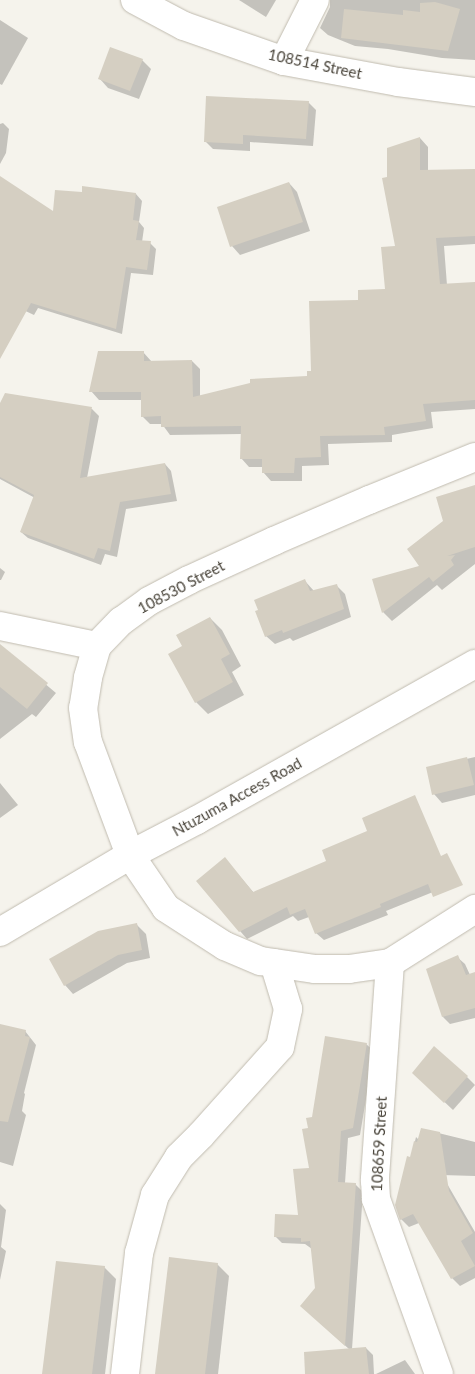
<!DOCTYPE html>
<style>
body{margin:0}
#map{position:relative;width:475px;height:1374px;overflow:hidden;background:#f5f3ec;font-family:Lato,sans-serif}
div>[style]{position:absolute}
.shadow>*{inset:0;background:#0003}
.building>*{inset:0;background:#d5cfc2}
.roads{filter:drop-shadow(0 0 1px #c0bbaf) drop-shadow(0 0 1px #c0bbaf)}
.minor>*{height:28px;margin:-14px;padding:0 14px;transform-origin:14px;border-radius:14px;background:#fff}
span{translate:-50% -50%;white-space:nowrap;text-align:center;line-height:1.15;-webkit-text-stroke:5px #fff;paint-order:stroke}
.street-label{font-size:15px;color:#49443a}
</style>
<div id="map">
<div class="shadow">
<i style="clip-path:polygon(239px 0,276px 0,266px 17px)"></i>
<i style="clip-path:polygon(330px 0,475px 0,475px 60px,442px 58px,388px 49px,355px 46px,328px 35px,320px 28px,330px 7px)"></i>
<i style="clip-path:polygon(0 20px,28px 38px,2px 85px,0 84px)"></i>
<i style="clip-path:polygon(142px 60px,151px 69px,139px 99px,108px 88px,100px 79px)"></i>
<i style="clip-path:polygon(308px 102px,316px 110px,313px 146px,250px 142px,250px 151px,213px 149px,205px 141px)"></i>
<i style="clip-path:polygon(3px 123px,9px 129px,6px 153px,0 164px,0 124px)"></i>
<i style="clip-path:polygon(420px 138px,428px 147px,428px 171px,475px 170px,475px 244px,444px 246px,447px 285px,475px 283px,475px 409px,431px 412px,433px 428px,392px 435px,392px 442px,328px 444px,329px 465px,302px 466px,302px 481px,271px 481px,263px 472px,263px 467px,249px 467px,241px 458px,242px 434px,170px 435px,162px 424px,150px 424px,142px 416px,142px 400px,99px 400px,91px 391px,143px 352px,152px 362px,192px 361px,200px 369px,200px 396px,308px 377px,359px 301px,386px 290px,396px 247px,389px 178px)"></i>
<i style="clip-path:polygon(0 178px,54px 213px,84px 194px,83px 187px,136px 194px,142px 201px,139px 222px,144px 228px,142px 242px,150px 243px,156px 249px,153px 275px,131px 273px,122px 334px,38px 308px,34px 315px,0 299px)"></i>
<i style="clip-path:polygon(289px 183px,297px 192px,310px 231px,240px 255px,232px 246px)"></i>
<i style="clip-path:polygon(0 405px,92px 409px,99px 416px,87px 478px,165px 464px,171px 471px,177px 501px,126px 509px,117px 557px,105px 554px,101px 565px,28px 538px,21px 532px,35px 498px,0 479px)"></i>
<i style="clip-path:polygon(475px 487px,475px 564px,442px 590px,437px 585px,392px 621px,383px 612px,374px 580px,421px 566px,445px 521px)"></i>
<i style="clip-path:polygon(0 568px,5px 572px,1px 580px,0 580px)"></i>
<i style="clip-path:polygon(305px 581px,314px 591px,336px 585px,345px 594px,351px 617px,293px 641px,290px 638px,275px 644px,266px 636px)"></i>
<i style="clip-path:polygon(210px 618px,222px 630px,241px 666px,232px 672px,244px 695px,208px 714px,196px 702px,183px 647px)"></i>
<i style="clip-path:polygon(0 646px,56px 693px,36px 717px,32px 714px,0 739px)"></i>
<i style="clip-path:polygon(475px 757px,475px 795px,442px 803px,434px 794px,427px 768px)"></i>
<i style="clip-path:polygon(0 783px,18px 805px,0 818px)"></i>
<i style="clip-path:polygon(391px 807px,433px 892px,386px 911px,388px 915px,324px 940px,316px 933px,309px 917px,298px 921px,293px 916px,247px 939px,240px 931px,225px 859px,254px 893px,328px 862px,369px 832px)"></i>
<i style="clip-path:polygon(137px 925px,146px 934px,150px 958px,127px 963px,73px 994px,65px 985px)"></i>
<i style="clip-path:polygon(457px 957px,465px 964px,470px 975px,475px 973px,475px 1018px,450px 1024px,443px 1017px)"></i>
<i style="clip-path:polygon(0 1025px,25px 1031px,36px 1045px,24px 1093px,25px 1094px,22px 1111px,26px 1115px,13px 1166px,0 1162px)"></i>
<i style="clip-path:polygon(366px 1044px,374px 1051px,360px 1135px,348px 1138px,345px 1183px,355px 1184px,363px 1192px,352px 1349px,366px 1348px,373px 1355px,374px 1374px,307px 1374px,349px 1349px,309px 1313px,316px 1288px,312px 1249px,305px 1244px,282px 1243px,275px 1236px,300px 1216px,311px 1169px,309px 1129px,313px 1118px)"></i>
<i style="clip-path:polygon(467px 1077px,475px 1085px,453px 1110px,421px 1080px)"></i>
<i style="clip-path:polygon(422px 1129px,475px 1142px,475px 1176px,442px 1175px,475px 1232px,475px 1278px,460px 1286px,452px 1278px,419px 1223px,409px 1227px,401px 1219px,411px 1158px,416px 1137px,419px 1140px)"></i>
<i style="clip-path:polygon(0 1204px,6px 1210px,1px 1247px,6px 1251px,0 1280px)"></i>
<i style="clip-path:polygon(217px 1264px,229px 1276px,218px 1374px,156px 1374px)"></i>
<i style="clip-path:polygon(104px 1267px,116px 1279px,105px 1374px,44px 1374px)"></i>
<i style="clip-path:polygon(405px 1360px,415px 1374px,376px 1374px)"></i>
</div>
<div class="building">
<i style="clip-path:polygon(435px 2px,460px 9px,448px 51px,341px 38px,344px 9px,403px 15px,403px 10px,420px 12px,420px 3px)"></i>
<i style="clip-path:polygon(110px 47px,143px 59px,130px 91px,98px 79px)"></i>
<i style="clip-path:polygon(206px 96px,309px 101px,306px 139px,243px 135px,243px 144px,204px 142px)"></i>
<i style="clip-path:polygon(420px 137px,420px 170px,475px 169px,475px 236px,436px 238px,440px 284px,475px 282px,475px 400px,423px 404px,426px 421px,384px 427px,385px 435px,320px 436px,321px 457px,295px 458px,294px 473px,262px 473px,262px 459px,240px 459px,241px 426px,161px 427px,161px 416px,141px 417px,141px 392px,89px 392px,98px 351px,144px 351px,144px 361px,192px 360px,193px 397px,250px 383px,250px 379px,307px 376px,307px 371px,311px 371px,309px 301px,358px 300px,358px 290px,385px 289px,381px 247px,395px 246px,382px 178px,387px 177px,387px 148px)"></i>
<i style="clip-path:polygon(0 176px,53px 211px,55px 190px,82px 192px,82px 186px,136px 193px,133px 220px,139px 221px,136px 240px,151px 241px,147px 270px,126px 267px,116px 329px,31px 303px,0 359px)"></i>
<i style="clip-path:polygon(289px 182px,303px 222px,230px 247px,217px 207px)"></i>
<i style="clip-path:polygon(5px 393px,92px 407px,80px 478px,165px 463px,171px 494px,120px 502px,110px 551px,98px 548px,94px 559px,20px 532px,34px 495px,0 477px,0 403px)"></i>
<i style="clip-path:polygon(475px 485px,475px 547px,447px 556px,455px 555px,451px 560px,454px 565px,433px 582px,429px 577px,382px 613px,372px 579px,419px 566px,407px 549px,443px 521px,436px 497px)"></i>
<i style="clip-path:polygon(305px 579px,310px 591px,337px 584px,344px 609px,283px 633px,282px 630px,265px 637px,255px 611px,258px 610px,254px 600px)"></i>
<i style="clip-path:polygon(210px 617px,230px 654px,221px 659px,233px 682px,195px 703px,168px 654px,182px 646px,176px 635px)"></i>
<i style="clip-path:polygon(0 644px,48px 683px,27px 709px,0 687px)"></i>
<i style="clip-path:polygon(467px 757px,474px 785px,432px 795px,426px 767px)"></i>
<i style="clip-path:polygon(415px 795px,441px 856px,447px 853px,463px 885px,433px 897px,428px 884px,380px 904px,381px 907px,315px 934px,305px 909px,290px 915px,287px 907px,239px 932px,196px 881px,225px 857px,253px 892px,326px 861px,322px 850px,367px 831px,362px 818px)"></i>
<i style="clip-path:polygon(137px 923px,142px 950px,118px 955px,64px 986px,49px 959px,98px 931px)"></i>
<i style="clip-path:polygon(458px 955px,466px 975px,475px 972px,475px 1008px,442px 1017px,426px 969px)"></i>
<i style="clip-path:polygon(0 1024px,26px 1030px,25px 1036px,30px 1037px,8px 1122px,0 1121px)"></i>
<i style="clip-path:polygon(325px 1036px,367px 1043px,353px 1128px,341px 1131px,338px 1182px,356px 1183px,345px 1346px,300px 1306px,315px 1288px,310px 1241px,301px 1242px,301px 1238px,274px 1237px,275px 1214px,298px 1215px,293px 1169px,309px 1168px,302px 1129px,308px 1128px,306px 1118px,312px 1117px)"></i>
<i style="clip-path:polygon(434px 1046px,468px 1076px,444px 1103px,412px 1073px)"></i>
<i style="clip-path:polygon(421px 1128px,440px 1132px,449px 1191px,473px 1233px,461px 1241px,475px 1266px,451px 1279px,413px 1214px,400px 1220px,395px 1205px,407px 1156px,410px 1157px,414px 1141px,417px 1142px)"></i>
<i style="clip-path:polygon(169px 1257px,218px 1263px,205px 1374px,155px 1374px)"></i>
<i style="clip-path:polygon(56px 1261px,105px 1266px,92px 1374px,42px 1374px)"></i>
<i style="clip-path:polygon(366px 1347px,369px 1374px,305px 1374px,304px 1352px)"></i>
</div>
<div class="roads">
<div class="minor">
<i style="left:135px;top:0;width:55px;rotate:28deg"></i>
<i style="left:184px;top:26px;width:106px;rotate:19.3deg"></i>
<i style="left:284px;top:61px;width:116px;rotate:10.4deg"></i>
<i style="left:398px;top:82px;width:78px;rotate:7.4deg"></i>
<i style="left:284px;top:61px;width:68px;rotate:-63.1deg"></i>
<i style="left:475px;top:457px;width:114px;rotate:157.9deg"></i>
<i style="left:369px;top:500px;width:103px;rotate:156.7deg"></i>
<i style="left:274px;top:541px;width:94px;rotate:155.4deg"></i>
<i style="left:189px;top:580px;width:45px;rotate:152.3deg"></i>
<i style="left:149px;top:601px;width:34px;rotate:144deg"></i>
<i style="left:121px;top:621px;width:35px;rotate:134deg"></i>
<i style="left:97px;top:646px;width:33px;rotate:106deg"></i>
<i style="left:88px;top:678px;width:30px;rotate:99deg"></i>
<i style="left:83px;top:708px;width:34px;rotate:82deg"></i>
<i style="left:88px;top:742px;width:121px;rotate:69.6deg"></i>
<i style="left:130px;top:855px;width:64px;rotate:55.8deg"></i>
<i style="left:166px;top:908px;width:70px;rotate:32.8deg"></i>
<i style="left:225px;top:946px;width:39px;rotate:23deg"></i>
<i style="left:261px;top:961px;width:55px;rotate:8.4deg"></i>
<i style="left:315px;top:969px;width:34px"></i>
<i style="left:349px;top:969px;width:41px;rotate:-8.3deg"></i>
<i style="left:390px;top:963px;width:101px;rotate:-32.4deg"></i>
<i style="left:0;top:626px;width:99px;rotate:11.7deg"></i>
<i style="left:0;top:932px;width:151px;rotate:-30.6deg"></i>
<i style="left:130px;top:855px;width:76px;rotate:-27.6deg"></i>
<i style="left:197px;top:820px;width:319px;rotate:-29.3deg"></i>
<i style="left:390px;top:963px;width:218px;rotate:94deg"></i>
<i style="left:375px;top:1180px;width:19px;rotate:87deg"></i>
<i style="left:376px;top:1199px;width:186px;rotate:70.2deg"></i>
<i style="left:125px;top:1374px;width:122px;rotate:-83.4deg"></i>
<i style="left:139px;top:1253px;width:60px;rotate:-74.6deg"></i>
<i style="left:155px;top:1195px;width:45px;rotate:-57.7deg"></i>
<i style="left:179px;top:1157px;width:31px;rotate:-45deg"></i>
<i style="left:201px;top:1135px;width:118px;rotate:-48.1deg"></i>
<i style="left:280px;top:1047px;width:39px;rotate:-78deg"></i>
<i style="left:288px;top:1009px;width:48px;rotate:-106.9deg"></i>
</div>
</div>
<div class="street-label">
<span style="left:315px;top:64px;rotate:12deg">108514 Street</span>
<span style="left:181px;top:587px;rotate:-28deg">108530 Street</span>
<span style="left:237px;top:797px;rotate:-29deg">Ntuzuma Access Road</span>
<span style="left:379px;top:1144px;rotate:-87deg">108659 Street</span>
</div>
</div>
